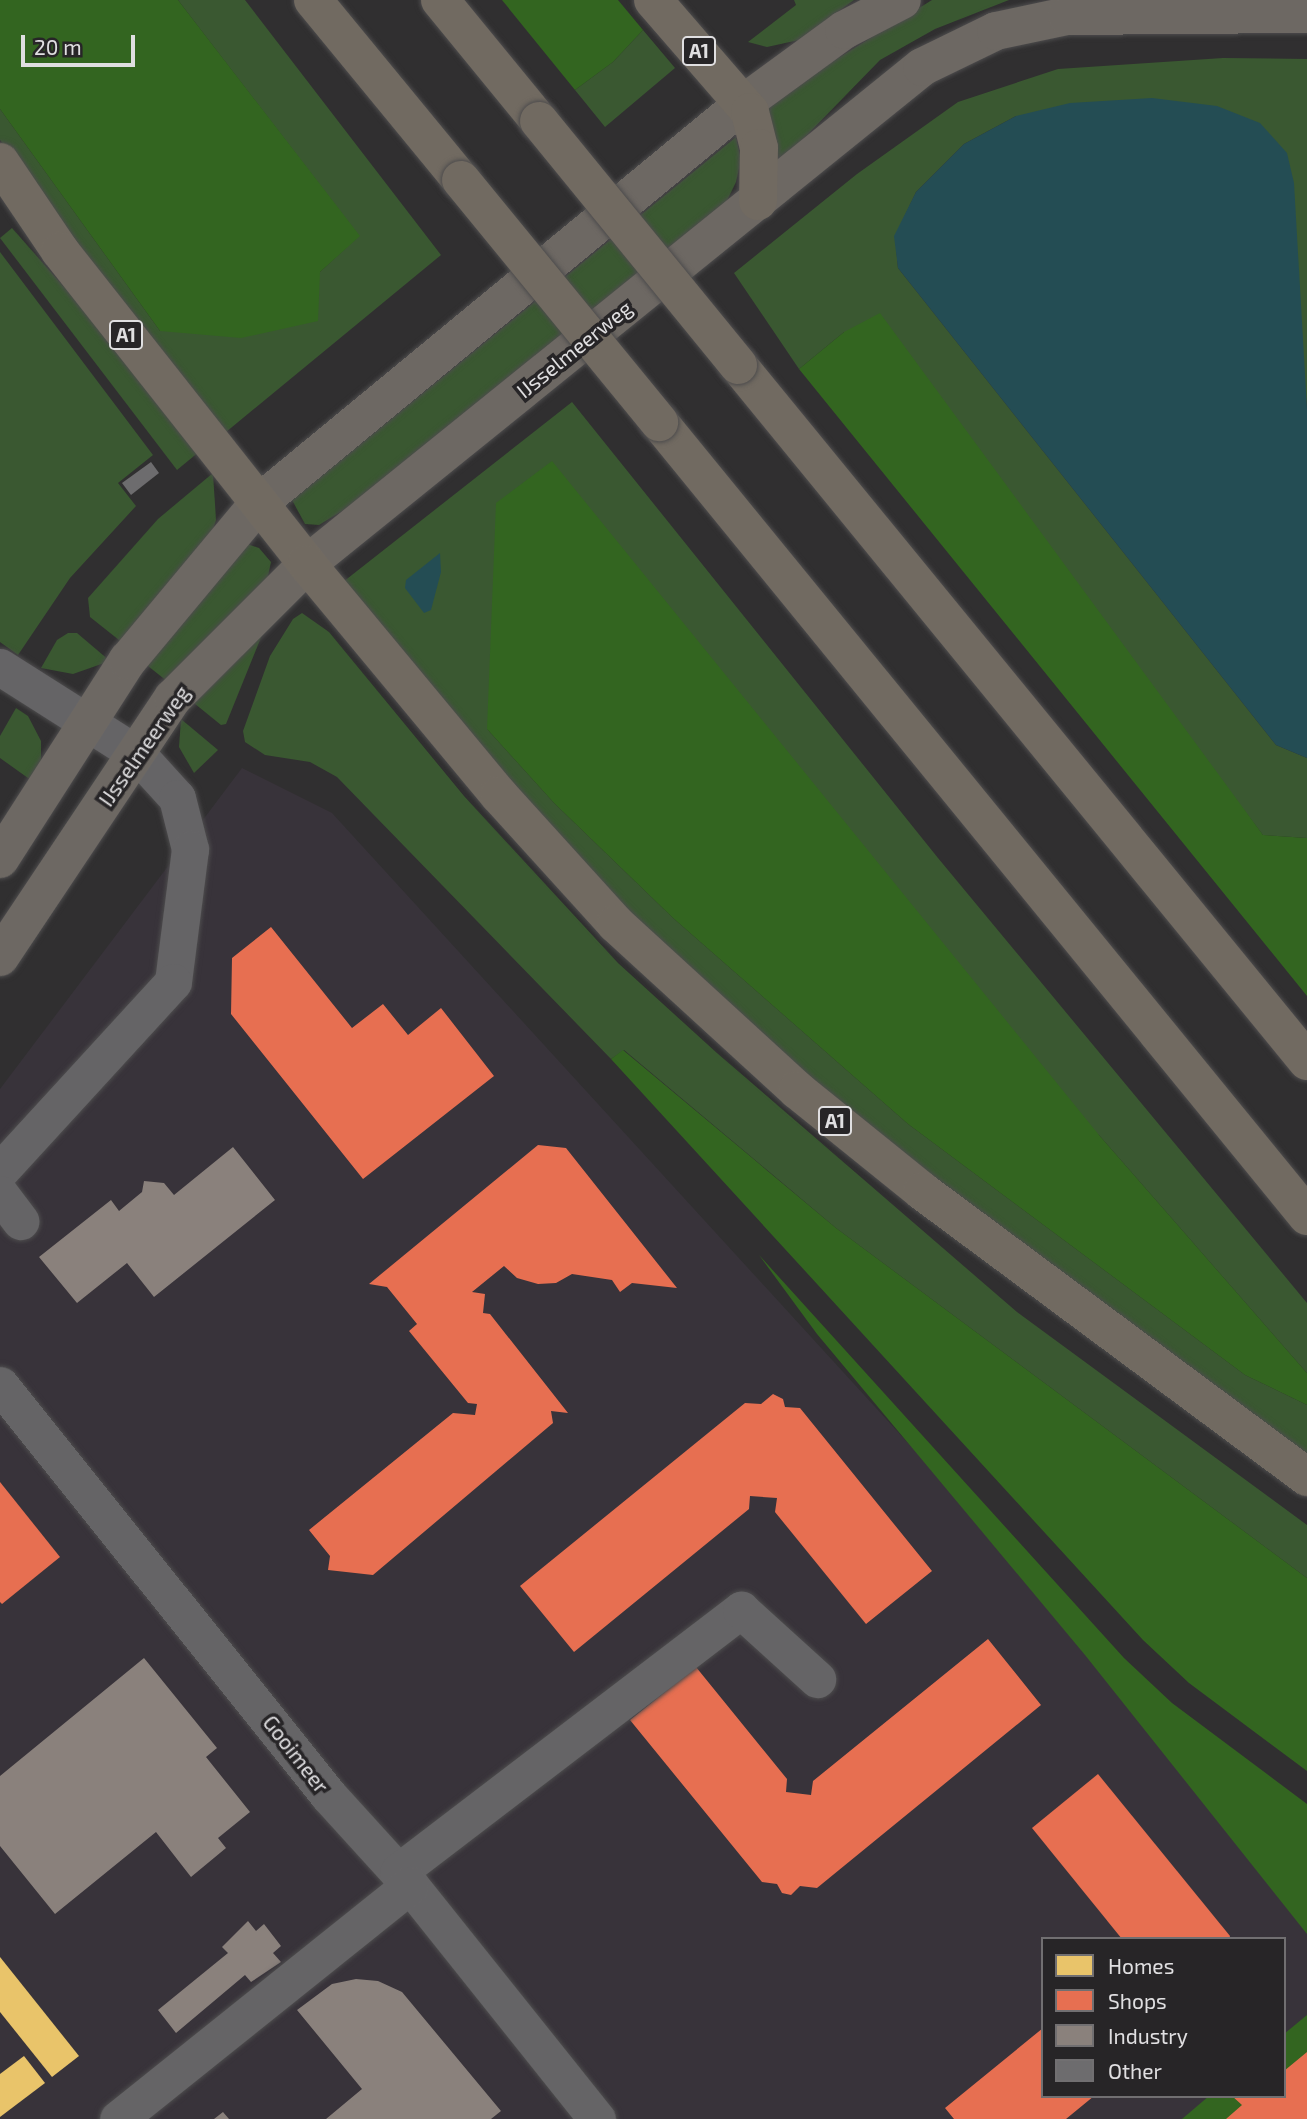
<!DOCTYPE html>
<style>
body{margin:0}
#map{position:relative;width:1307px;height:2119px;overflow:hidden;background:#302f30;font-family:"Exo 2",sans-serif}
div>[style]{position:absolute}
.built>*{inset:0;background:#38333a}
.green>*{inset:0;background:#3a5831}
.forest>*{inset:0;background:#336520}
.water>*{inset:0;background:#244d54}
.homes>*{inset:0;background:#e9c46a}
.shops>*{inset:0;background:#e76f51}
.industry>*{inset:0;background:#8a817c}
.building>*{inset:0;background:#6d6c6e}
.roads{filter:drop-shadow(0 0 2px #4d4c4d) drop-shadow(0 0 2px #4d4c4d)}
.minor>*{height:37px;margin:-18.5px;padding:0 18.5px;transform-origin:18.5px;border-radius:18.5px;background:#656466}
.major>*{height:38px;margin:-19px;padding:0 19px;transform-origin:19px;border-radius:19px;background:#6d6863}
.highway>*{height:38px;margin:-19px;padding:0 19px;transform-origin:19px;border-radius:19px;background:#716a61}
.bridges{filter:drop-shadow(0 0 2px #4d4c4d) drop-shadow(0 0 2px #4d4c4d)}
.highway-bridge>*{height:38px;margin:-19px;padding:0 19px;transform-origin:19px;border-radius:19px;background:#716a61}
span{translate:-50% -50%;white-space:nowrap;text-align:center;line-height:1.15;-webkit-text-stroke:7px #272527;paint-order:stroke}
.shield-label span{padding:2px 5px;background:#272527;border:2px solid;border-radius:5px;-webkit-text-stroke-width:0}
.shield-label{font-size:19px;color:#e0dfe1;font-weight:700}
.street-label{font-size:21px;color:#e0dfe1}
.legend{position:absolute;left:1041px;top:1937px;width:245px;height:161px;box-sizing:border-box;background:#272527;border:2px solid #716f71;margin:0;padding:9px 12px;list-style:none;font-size:21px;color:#e0dfe1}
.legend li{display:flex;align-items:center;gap:14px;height:35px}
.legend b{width:35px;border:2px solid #716f71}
.scale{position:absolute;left:21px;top:35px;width:114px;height:32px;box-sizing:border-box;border:4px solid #e0dfe1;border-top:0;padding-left:9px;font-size:21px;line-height:24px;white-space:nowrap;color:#e0dfe1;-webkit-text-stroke:5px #272527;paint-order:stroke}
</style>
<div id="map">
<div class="built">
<i style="clip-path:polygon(evenodd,242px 768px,332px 813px,1163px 1722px,1307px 1904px,1307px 2119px,0 2119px,0 1089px,242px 768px,1043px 1939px,1284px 1939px,1284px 2096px,1043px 2096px,1043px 1939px)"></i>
</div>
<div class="green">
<i style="clip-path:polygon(178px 0,245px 0,441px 255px,220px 437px,0 140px,0 109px,160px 331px,320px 272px,359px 236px)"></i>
<i style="clip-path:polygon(794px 0,854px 0,799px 40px,767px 47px,748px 42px,796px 5px)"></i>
<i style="clip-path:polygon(932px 0,1009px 0,935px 29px,880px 60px,774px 169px,767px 102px)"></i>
<i style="clip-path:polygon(643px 30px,675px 68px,605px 127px,575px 90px,613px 62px)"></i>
<i style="clip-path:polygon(1223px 58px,1307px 59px,1307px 409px,1306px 398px,1016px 116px,964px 144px,916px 192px,895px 236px,898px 268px,1276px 745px,1307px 758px,1307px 838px,1263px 835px,1202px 755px,844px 332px,799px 369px,734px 273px,857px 174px,958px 102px,1058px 69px)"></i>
<i style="clip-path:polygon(736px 137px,741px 160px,736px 182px,722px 211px,385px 485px,319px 525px,305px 524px,292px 500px)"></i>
<i style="clip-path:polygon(12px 228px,140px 373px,200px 451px,177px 470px,0 238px)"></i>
<i style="clip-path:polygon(0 252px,153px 455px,118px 483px,136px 506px,70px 578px,18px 655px,0 642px)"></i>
<i style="clip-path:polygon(572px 402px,938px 858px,1307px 1303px,1307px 1373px,1099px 1135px,487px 729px,554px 803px,673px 918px,908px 1124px,1245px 1375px,1307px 1405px,1307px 1466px,884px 1150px,595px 881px,343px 582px)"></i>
<i style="clip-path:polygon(213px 473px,216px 520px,210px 539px,124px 644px,90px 617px,88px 598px,158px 519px)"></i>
<i style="clip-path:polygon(247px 544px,259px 548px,271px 562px,267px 581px,168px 682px,143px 662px)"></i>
<i style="clip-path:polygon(302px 613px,329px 632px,464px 796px,618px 963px,717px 1053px,1017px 1312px,1307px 1525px,1307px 1578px,836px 1228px,624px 1050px,611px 1059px,337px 777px,310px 762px,265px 755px,245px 742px,243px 731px,270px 656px,293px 619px)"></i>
<i style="clip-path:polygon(266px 625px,226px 724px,221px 725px,189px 699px)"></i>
<i style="clip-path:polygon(68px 633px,77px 633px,110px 661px,73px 674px,41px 668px,57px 640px)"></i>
<i style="clip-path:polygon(16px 708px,28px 716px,41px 741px,41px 770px,35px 783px,0 758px,0 736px)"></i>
<i style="clip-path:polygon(181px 719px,218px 750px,194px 773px,179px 747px)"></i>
</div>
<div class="forest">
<i style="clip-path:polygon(0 0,178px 0,360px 236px,320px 272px,318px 321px,241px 338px,160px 331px,0 109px)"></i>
<i style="clip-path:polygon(502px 0,618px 0,643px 30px,613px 62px,575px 90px)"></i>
<i style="clip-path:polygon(880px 313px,1263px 835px,1307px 838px,1307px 996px,799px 369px,844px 332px)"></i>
<i style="clip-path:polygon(552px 461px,1099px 1135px,1307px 1373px,1307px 1405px,1245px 1375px,908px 1124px,673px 918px,554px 803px,487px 729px,496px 503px)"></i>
<i style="clip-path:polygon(623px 1050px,836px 1228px,1307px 1578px,1307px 1771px,1189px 1683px,1143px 1640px,611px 1059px)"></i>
<i style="clip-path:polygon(759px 1255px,1124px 1658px,1172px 1703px,1307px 1804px,1307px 1934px,1085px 1655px,817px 1334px)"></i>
<i style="clip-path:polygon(1307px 2015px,1307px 2067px,1284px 2085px,1284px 2034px)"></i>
<i style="clip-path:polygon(1209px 2096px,1271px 2096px,1244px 2119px,1182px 2119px)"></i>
</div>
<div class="water">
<i style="clip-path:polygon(1152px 98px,1217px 106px,1260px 123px,1287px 153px,1294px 183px,1307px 409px,1307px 758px,1276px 745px,898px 268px,894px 236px,916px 192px,964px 144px,1016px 116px,1070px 103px)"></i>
<i style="clip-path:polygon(440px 553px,441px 572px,431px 610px,424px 613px,405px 588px,406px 580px)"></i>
</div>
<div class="homes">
<i style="clip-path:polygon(0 1957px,79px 2056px,52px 2077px,0 2012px)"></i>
<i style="clip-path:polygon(24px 2056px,45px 2083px,0 2117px,0 2074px)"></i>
</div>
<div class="shops">
<i style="clip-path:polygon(271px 927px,352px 1028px,383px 1004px,408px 1035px,441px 1008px,494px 1076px,363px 1179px,231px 1014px,232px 958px)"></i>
<i style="clip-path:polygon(538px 1145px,566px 1148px,677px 1288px,632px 1283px,620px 1292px,612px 1280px,572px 1274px,556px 1283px,538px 1284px,517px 1278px,504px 1266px,472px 1292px,485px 1294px,483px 1313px,490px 1314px,568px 1413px,551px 1411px,553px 1423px,373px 1575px,328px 1570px,330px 1556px,309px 1530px,453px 1413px,475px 1415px,477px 1404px,468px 1403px,409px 1331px,417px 1324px,387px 1287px,369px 1284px)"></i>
<i style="clip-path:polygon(773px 1394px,783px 1399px,785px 1407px,800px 1408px,932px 1571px,866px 1624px,775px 1512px,777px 1498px,750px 1496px,749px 1509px,574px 1652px,520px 1586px,745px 1403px,761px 1404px)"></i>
<i style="clip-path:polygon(0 1482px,60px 1557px,2px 1604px,0 1602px)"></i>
<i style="clip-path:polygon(988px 1639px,1041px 1705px,817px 1888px,800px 1886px,791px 1895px,782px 1893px,777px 1884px,762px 1882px,630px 1720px,696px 1667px,787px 1779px,786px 1792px,811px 1795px,813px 1781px)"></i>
<i style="clip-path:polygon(1098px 1774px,1230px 1936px,1229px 1939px,1122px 1939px,1032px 1828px)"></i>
<i style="clip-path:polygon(1043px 2028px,1043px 2096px,1094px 2096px,1066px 2119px,954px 2119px,945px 2108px)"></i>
<i style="clip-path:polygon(1307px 2052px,1307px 2119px,1226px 2119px,1242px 2105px,1232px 2096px,1284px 2096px,1284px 2071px)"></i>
</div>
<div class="industry">
<i style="clip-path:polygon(233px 1147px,275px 1200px,154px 1297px,127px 1263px,77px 1303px,39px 1257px,111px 1200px,119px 1211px,142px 1192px,144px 1181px,164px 1183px,174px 1195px)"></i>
<i style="clip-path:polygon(144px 1658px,217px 1748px,206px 1757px,250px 1812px,218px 1838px,226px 1848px,191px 1877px,156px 1832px,55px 1914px,0 1846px,0 1776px)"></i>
<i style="clip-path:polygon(248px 1921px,256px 1931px,264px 1924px,281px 1946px,273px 1953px,281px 1962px,251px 1982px,245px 1975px,176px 2033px,158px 2010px,228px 1953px,222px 1947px)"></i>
<i style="clip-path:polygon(356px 1979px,378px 1981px,402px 1992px,501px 2111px,491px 2119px,326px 2119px,362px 2089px,297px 2010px,332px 1984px)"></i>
<i style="clip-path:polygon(223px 2112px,229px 2119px,214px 2119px)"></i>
</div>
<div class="building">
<i style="clip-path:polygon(151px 462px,159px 473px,131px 495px,122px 483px)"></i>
</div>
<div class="roads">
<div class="minor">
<i style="left:0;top:667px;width:162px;rotate:32.4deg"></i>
<i style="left:137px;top:754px;width:59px;rotate:47.7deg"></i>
<i style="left:177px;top:798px;width:53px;rotate:75.7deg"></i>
<i style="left:190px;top:849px;width:134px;rotate:97.3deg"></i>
<i style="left:173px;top:982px;width:256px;rotate:132.5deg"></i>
<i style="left:0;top:1194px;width:34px;rotate:53deg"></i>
<i style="left:0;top:1385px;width:526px;rotate:51.32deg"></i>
<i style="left:329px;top:1796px;width:120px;rotate:47.7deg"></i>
<i style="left:410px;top:1885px;width:300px;rotate:51.4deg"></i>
<i style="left:398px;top:1872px;width:432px;rotate:-37.4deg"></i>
<i style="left:741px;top:1610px;width:103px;rotate:42.2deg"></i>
<i style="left:118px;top:2119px;width:374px;rotate:-38.7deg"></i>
</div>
<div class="major">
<i style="left:0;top:859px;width:237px;rotate:-57.3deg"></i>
<i style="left:128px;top:660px;width:204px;rotate:-50.2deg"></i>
<i style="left:259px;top:503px;width:629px;rotate:-39.51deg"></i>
<i style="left:744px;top:103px;width:124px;rotate:-36.1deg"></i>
<i style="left:844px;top:30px;width:65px;rotate:-27.3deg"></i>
<i style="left:0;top:957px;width:311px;rotate:-56.3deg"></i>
<i style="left:173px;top:698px;width:190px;rotate:-45deg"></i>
<i style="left:307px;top:564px;width:791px;rotate:-38.94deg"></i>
<i style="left:922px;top:67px;width:82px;rotate:-25.9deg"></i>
<i style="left:996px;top:31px;width:73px;rotate:-11.9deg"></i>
<i style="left:1067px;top:16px;width:240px;rotate:-0.5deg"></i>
</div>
<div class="highway">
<i style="left:313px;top:0;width:233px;rotate:50.6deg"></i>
<i style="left:440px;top:0;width:156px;rotate:50.7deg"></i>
<i style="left:653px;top:0;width:148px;rotate:49.1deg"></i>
<i style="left:750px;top:112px;width:37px;rotate:76deg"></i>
<i style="left:759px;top:148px;width:53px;rotate:91.1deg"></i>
<i style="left:0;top:162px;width:107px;rotate:56deg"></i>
<i style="left:60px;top:251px;width:399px;rotate:51.7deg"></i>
<i style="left:307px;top:564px;width:300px;rotate:50.3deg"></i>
<i style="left:499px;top:795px;width:174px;rotate:47.8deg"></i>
<i style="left:616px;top:924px;width:246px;rotate:42.5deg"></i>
<i style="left:797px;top:1090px;width:161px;rotate:38.9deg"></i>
<i style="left:922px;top:1191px;width:480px;rotate:36.6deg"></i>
<i style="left:738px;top:365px;width:899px;rotate:50.73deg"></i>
<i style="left:659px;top:422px;width:1025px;rotate:50.78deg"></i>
</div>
</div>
<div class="bridges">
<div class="highway-bridge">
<i style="left:539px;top:121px;width:315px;rotate:50.8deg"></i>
<i style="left:461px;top:180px;width:313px;rotate:50.7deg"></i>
</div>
</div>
<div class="shield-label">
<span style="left:699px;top:51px">A1</span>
<span style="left:126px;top:335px">A1</span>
<span style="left:835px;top:1121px">A1</span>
</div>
<div class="street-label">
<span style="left:574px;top:349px;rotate:-39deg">IJsselmeerweg</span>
<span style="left:144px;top:746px;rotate:-55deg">IJsselmeerweg</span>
<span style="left:296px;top:1754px;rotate:52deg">Gooimeer</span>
</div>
<ul class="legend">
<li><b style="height:19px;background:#e9c46a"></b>Homes</li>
<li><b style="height:19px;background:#e76f51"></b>Shops</li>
<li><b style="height:19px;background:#8a817c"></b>Industry</li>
<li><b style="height:19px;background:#6d6c6e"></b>Other</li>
</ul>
<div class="scale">20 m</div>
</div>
